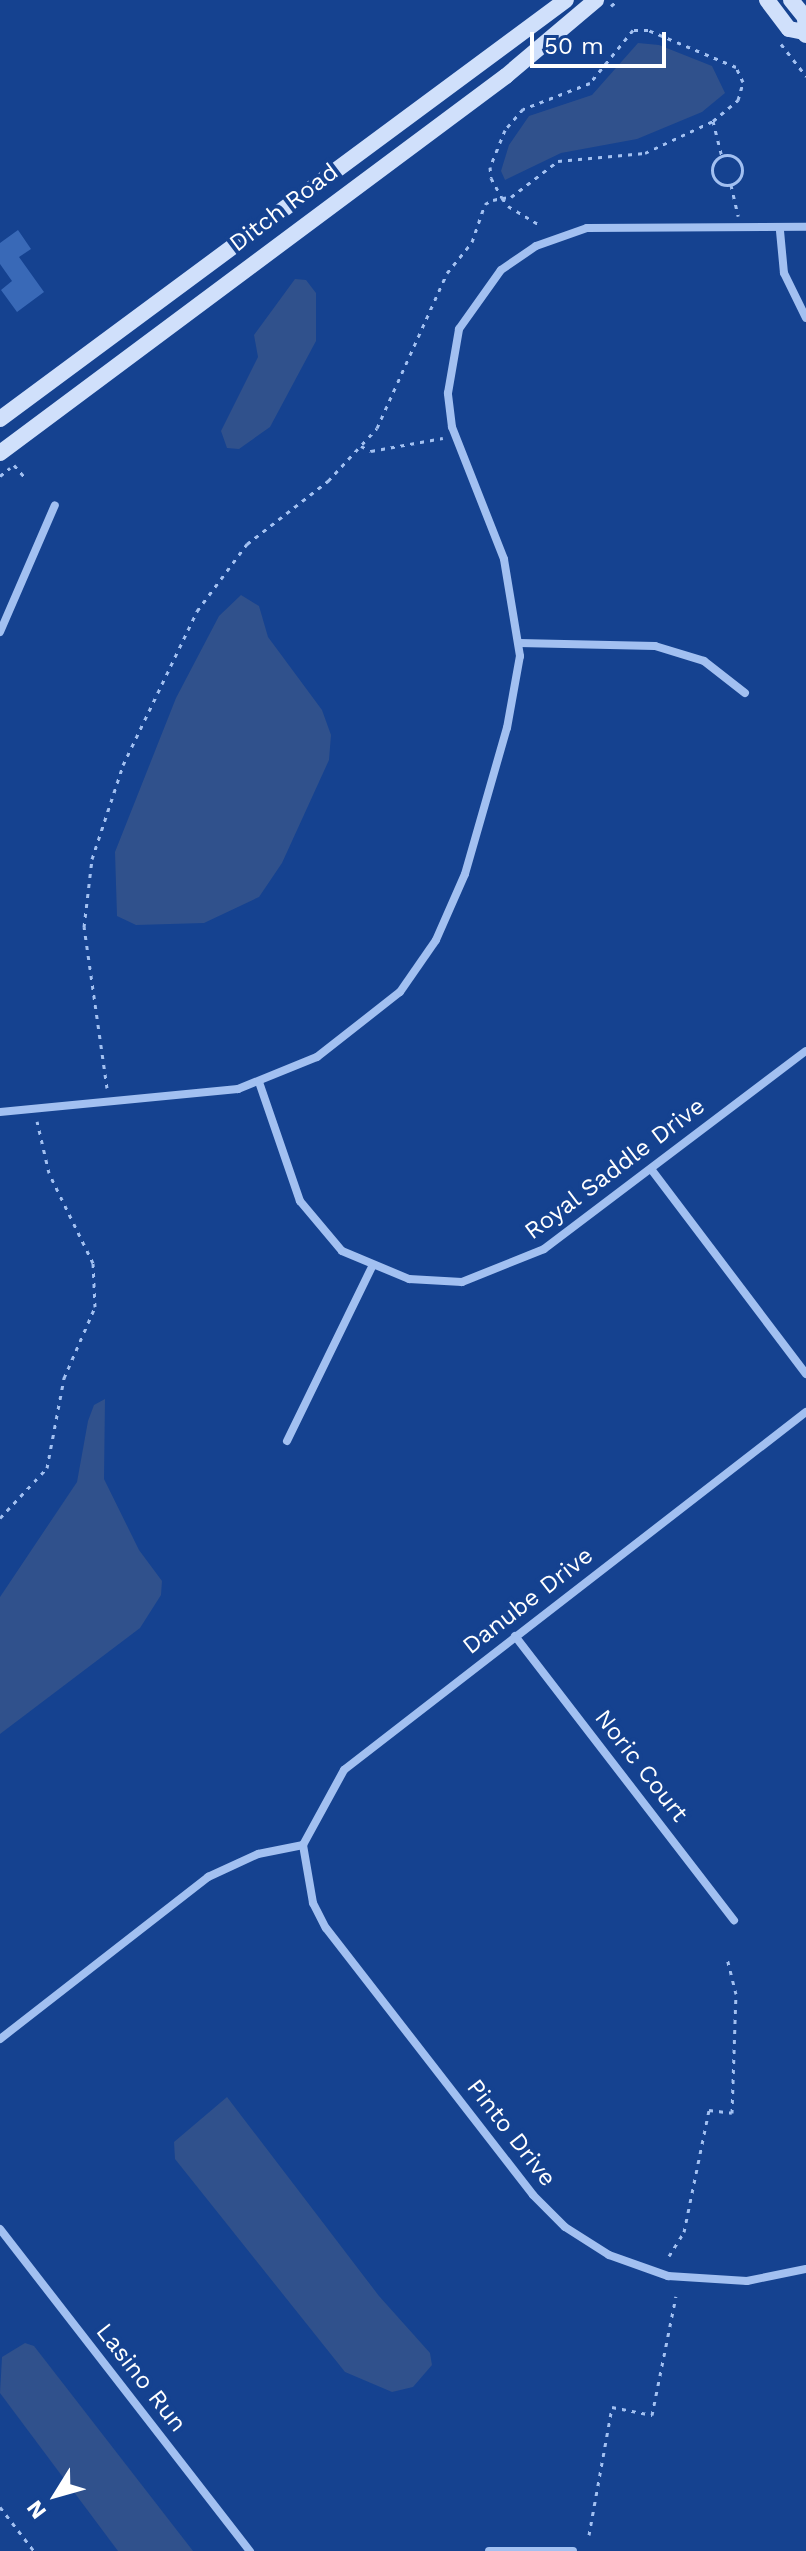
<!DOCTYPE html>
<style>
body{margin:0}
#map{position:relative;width:806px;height:2551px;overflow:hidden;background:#154290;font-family:"Work Sans",sans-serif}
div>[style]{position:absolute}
.water>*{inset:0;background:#30518c}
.building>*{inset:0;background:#3969b7}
.path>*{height:3px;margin-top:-1.5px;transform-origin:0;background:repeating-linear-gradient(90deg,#a2c0f1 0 4px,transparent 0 10px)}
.path>.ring{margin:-1.5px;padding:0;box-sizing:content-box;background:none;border:3px solid #a2c0f1;border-radius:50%}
.street>*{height:8px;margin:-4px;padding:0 4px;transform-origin:4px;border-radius:4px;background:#a2c0f1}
.secondary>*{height:16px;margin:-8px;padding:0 8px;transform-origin:8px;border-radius:8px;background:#d0e0fb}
span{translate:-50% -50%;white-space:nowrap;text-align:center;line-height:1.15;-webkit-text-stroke:8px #154290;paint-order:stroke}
.street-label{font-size:24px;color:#fff}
.north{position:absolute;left:16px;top:2455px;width:80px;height:80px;-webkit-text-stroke:6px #154290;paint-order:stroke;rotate:233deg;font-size:22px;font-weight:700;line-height:32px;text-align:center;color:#fff}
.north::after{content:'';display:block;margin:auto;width:28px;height:36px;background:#fff;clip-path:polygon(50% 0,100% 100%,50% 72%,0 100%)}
.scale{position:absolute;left:530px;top:32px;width:136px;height:36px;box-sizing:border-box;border:4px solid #fff;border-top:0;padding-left:10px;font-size:24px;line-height:28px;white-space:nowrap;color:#fff;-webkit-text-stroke:6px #154290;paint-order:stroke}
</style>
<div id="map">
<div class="water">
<i style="clip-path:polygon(638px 43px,659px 45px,712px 66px,725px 93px,702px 112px,637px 139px,561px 153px,505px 180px,501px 171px,509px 145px,529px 116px,592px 95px)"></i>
<i style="clip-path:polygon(295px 279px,306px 280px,316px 293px,316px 341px,270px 427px,239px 449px,227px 448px,221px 431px,258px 357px,254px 335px)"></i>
<i style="clip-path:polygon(241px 595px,259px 606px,268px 637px,322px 710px,331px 735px,329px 760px,282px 863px,259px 897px,204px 923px,136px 925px,117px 916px,115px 852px,176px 698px,219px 616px)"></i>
<i style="clip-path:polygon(105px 1399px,104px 1479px,139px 1550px,162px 1581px,161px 1595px,140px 1628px,0 1734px,0 1597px,77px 1482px,88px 1421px,94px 1405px)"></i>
<i style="clip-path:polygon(227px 2097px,379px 2296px,430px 2353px,432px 2365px,413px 2387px,392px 2392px,345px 2372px,175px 2159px,174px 2142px)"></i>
<i style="clip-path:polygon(25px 2343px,34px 2346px,193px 2551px,118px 2551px,0 2393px,2px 2357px)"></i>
</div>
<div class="building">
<i style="clip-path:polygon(18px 230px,31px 249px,19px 257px,44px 292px,17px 312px,1px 290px,12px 281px,0 264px,0 243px)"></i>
</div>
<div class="path">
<i style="left:611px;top:6px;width:9px;rotate:-41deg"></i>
<i style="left:781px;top:44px;width:41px;rotate:52deg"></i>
<i style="left:713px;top:121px;width:36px;rotate:76deg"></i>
<i class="ring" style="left:712px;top:155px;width:27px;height:27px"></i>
<i style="left:731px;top:185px;width:32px;rotate:77deg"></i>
<i style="left:361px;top:446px;width:11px;rotate:27deg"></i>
<i style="left:371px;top:451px;width:73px;rotate:-10.2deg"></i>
<i style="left:14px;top:465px;width:18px;rotate:49deg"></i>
<i style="left:0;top:476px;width:13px;rotate:-39deg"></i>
<i style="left:107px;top:1088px;width:163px;rotate:-98.1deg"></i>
<i style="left:84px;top:927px;width:68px;rotate:-83.3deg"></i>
<i style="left:92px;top:859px;width:99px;rotate:-71.7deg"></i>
<i style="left:123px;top:765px;width:171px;rotate:-64.3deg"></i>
<i style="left:197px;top:611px;width:84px;rotate:-53.3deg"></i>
<i style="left:247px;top:544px;width:103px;rotate:-37.9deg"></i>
<i style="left:328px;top:481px;width:72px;rotate:-47.2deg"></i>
<i style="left:377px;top:428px;width:170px;rotate:-65.7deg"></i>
<i style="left:447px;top:273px;width:40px;rotate:-51deg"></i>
<i style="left:472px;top:242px;width:40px;rotate:-71.1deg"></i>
<i style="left:485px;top:204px;width:9px;rotate:-27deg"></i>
<i style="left:493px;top:200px;width:9px;rotate:-13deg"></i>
<i style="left:502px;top:198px;width:9px;rotate:-6deg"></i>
<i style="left:511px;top:197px;width:59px;rotate:-37.5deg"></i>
<i style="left:558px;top:161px;width:87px;rotate:-5.3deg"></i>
<i style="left:645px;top:153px;width:75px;rotate:-25.2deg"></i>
<i style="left:713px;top:121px;width:33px;rotate:-40deg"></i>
<i style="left:738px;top:100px;width:19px;rotate:-74deg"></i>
<i style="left:743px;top:82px;width:17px;rotate:-115deg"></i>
<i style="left:736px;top:67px;width:95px;rotate:-157.2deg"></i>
<i style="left:648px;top:30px;width:15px;rotate:180deg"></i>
<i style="left:633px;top:30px;width:68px;rotate:129.1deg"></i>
<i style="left:590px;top:83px;width:72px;rotate:158.8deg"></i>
<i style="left:523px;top:109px;width:28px;rotate:131deg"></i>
<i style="left:505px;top:130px;width:40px;rotate:112deg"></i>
<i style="left:490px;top:167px;width:11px;rotate:85deg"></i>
<i style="left:491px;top:178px;width:23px;rotate:61deg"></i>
<i style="left:502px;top:198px;width:10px;rotate:53deg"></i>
<i style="left:508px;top:206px;width:35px;rotate:31deg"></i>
<i style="left:0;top:1518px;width:69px;rotate:-46.8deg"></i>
<i style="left:47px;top:1468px;width:92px;rotate:-79.3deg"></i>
<i style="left:64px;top:1378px;width:77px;rotate:-66.4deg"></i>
<i style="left:95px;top:1307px;width:44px;rotate:-92.6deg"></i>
<i style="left:93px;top:1263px;width:100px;rotate:-116.1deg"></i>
<i style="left:49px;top:1173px;width:53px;rotate:-103deg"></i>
<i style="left:669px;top:2256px;width:28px;rotate:-58deg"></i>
<i style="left:684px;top:2232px;width:125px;rotate:-78.4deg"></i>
<i style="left:709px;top:2110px;width:23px;rotate:7deg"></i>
<i style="left:732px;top:2113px;width:119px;rotate:-88.1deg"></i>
<i style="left:736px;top:1994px;width:37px;rotate:-104deg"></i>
<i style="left:0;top:2507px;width:56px;rotate:52.3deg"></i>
<i style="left:589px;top:2535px;width:130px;rotate:-79.8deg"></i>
<i style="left:612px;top:2407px;width:41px;rotate:11.3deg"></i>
<i style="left:652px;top:2415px;width:121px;rotate:-78.6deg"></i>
</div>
<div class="street">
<i style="left:780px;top:231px;width:42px;rotate:84.6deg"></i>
<i style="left:784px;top:273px;width:50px;rotate:63.9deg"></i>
<i style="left:0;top:632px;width:138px;rotate:-66.6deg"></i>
<i style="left:519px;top:643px;width:136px;rotate:1.3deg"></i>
<i style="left:655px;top:646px;width:51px;rotate:17deg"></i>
<i style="left:704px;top:661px;width:52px;rotate:38deg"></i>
<i style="left:259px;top:1082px;width:126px;rotate:71deg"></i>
<i style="left:300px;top:1201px;width:65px;rotate:50deg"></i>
<i style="left:342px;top:1251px;width:73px;rotate:22.7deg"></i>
<i style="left:409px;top:1279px;width:53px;rotate:3.2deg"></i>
<i style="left:462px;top:1282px;width:88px;rotate:-21.9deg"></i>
<i style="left:544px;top:1249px;width:328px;rotate:-37.1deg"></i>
<i style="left:0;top:1112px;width:239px;rotate:-5.5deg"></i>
<i style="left:238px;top:1089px;width:85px;rotate:-22.1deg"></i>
<i style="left:317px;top:1057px;width:105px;rotate:-38.1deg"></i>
<i style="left:400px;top:992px;width:63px;rotate:-55.3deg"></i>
<i style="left:436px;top:940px;width:72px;rotate:-66.3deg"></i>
<i style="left:465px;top:874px;width:152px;rotate:-74deg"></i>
<i style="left:507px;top:728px;width:73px;rotate:-79.8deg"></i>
<i style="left:520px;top:656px;width:98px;rotate:-99.4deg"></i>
<i style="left:504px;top:559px;width:142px;rotate:-111.5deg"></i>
<i style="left:452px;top:427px;width:34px;rotate:-97deg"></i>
<i style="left:448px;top:393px;width:65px;rotate:-80.2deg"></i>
<i style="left:459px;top:329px;width:72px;rotate:-54.6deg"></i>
<i style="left:501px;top:270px;width:42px;rotate:-34.4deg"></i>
<i style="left:536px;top:246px;width:54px;rotate:-19.4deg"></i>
<i style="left:587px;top:228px;width:219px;rotate:-0.3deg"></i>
<i style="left:651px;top:1169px;width:257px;rotate:52.9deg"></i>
<i style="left:806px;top:1412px;width:584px;rotate:142.23deg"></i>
<i style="left:344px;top:1770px;width:85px;rotate:118.7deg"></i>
<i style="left:303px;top:1845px;width:59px;rotate:80.2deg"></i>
<i style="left:313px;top:1903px;width:28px;rotate:63deg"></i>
<i style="left:326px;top:1928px;width:338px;rotate:52.2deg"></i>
<i style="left:533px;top:2195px;width:45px;rotate:45deg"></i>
<i style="left:565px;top:2227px;width:52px;rotate:32.5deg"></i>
<i style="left:609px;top:2255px;width:63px;rotate:19.6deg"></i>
<i style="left:668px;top:2276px;width:79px;rotate:3.6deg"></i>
<i style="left:747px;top:2281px;width:60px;rotate:-11.5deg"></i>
<i style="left:287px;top:1441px;width:194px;rotate:-64deg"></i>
<i style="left:515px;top:1636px;width:359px;rotate:52.4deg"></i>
<i style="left:0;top:2039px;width:264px;rotate:-37.9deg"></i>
<i style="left:208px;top:1877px;width:55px;rotate:-24.7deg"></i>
<i style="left:258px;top:1854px;width:46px;rotate:-11.3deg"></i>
<i style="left:0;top:2229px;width:408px;rotate:52.2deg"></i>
<i style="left:489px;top:2551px;width:84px"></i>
</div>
<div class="secondary">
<i style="left:767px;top:0;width:36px;rotate:53deg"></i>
<i style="left:789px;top:29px;width:15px;rotate:11deg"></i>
<i style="left:791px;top:0;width:22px;rotate:51deg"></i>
<i style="left:805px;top:17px;width:18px;rotate:87deg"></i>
<i style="left:0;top:419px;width:704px;rotate:-36.51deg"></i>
<i style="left:0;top:453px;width:631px;rotate:-36.69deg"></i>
<i style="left:506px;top:76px;width:118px;rotate:-40.2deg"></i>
</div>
<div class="street-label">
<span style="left:284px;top:208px;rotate:-37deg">Ditch Road</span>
<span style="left:615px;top:1169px;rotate:-37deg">Royal Saddle Drive</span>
<span style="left:528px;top:1601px;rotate:-38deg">Danube Drive</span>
<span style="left:641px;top:1766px;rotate:52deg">Noric Court</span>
<span style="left:511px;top:2133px;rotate:52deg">Pinto Drive</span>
<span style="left:141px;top:2378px;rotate:52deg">Lasino Run</span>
</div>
<div class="north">N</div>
<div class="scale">50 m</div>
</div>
